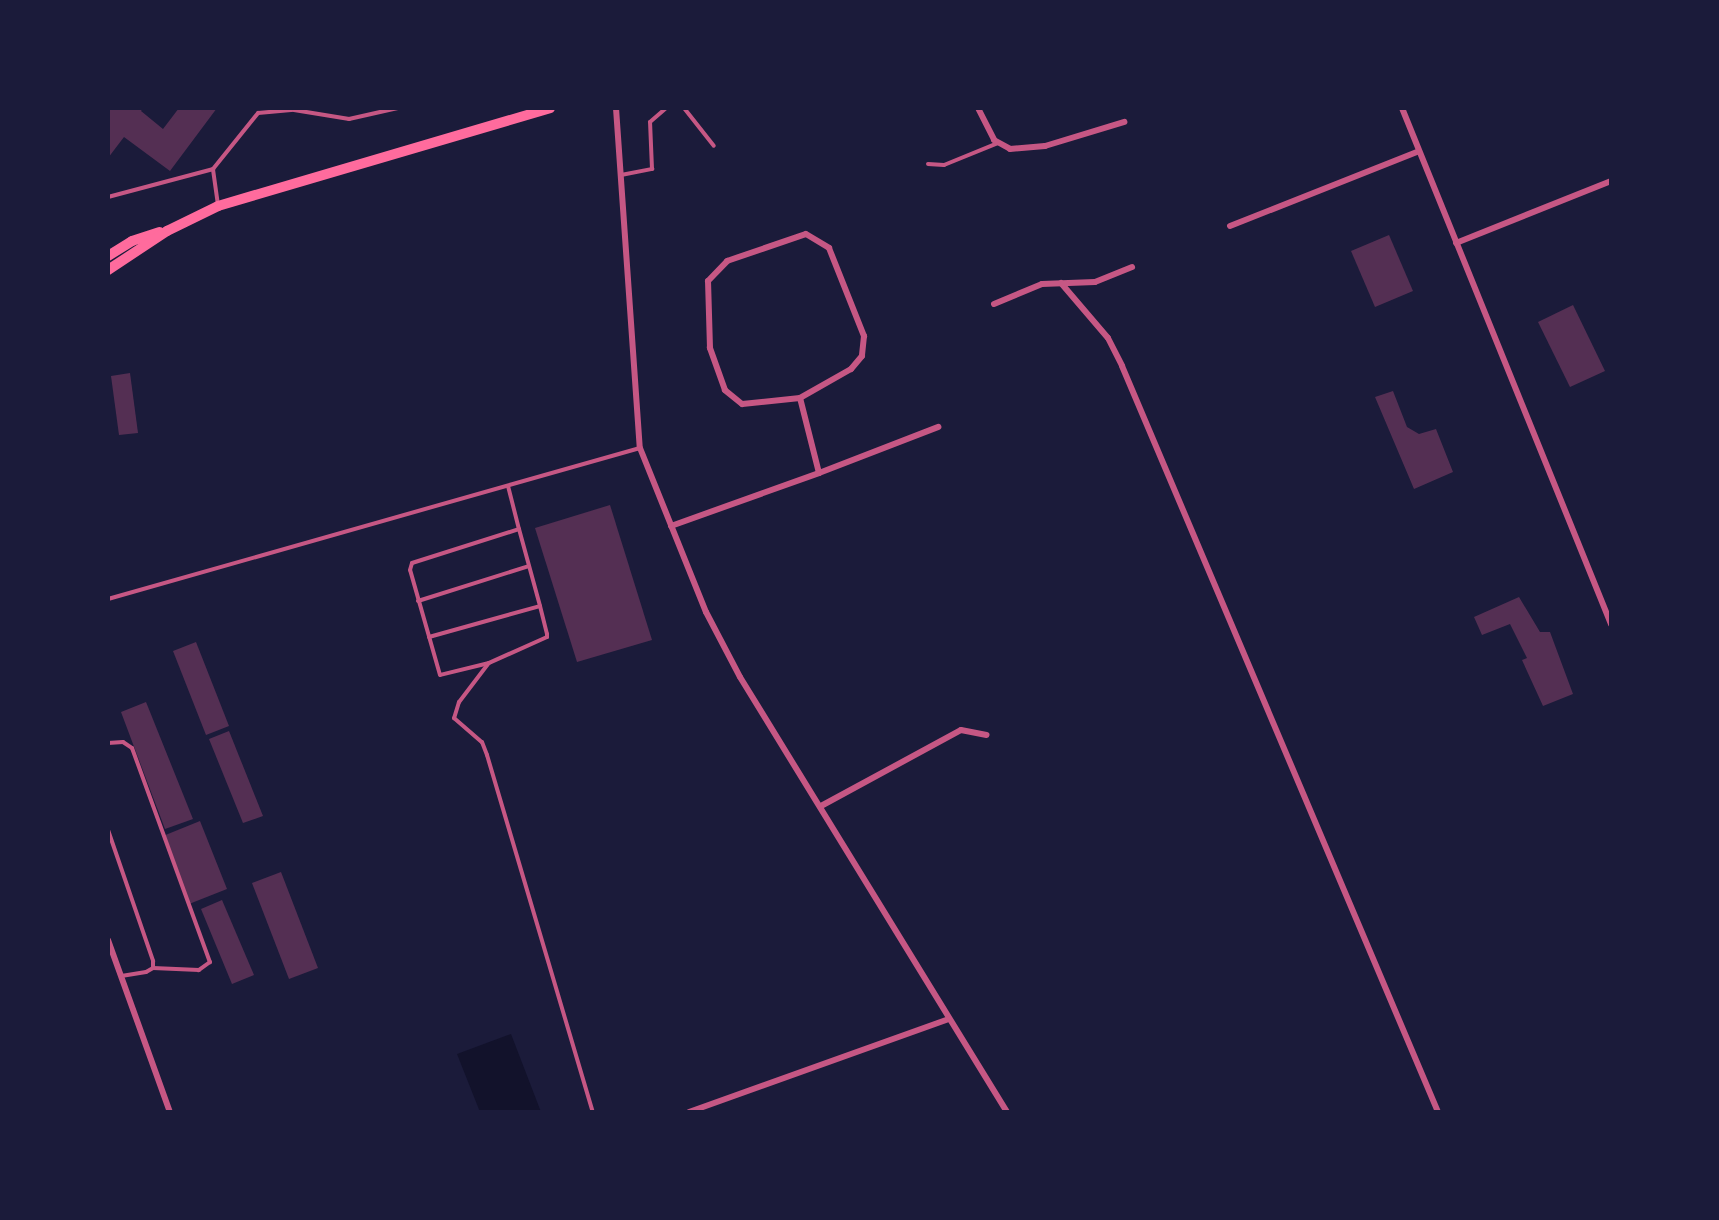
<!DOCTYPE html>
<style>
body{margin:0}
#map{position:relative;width:1719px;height:1220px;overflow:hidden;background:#1b1b3a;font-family:Barlow,sans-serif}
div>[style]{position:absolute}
.water>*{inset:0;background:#12122b}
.building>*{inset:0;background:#542f53}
.service>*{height:4px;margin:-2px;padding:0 2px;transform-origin:2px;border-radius:2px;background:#c65784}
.minor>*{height:6px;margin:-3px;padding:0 3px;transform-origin:3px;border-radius:3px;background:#c65784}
.secondary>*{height:10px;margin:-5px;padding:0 5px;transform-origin:5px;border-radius:5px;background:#ff6b9d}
span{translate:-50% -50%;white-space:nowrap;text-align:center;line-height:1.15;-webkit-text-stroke:6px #1b1b3a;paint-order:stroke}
.frame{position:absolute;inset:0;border:110px solid #1b1b3a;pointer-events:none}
</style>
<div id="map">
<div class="water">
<i style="clip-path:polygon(511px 1034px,541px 1112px,480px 1112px,457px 1054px)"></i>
</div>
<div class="building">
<i style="clip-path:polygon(108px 108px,143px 108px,141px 111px,163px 129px,179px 108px,217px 108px,170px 171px,124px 137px,108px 158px)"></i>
<i style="clip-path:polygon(1389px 235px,1413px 291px,1375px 307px,1351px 251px)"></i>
<i style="clip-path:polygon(1573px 305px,1605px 371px,1570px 387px,1538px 322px)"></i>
<i style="clip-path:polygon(130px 373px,138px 433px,119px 435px,111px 376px)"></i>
<i style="clip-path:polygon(1393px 391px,1407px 427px,1419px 434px,1436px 429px,1453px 472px,1414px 489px,1375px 397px)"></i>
<i style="clip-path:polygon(610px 505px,652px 640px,577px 662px,535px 528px)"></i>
<i style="clip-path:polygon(1519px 597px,1540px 632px,1550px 632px,1573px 694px,1543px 706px,1522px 660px,1527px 658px,1510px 624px,1482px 635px,1474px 617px)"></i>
<i style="clip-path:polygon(196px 642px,229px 726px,206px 735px,173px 651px)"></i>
<i style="clip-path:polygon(146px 702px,193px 819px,165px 829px,121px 712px)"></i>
<i style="clip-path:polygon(229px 731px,263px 816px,243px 823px,209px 739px)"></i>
<i style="clip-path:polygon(200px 821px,227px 889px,189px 904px,163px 836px)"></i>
<i style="clip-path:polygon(281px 872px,318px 968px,289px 979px,252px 883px)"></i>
<i style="clip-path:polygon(222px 900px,254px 975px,232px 984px,201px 909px)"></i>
</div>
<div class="service">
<i style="left:684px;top:108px;width:48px;rotate:51.7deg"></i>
<i style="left:928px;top:164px;width:16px;rotate:4deg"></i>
<i style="left:944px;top:165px;width:58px;rotate:-22.2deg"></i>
<i style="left:621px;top:175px;width:32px;rotate:-11deg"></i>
<i style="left:652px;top:169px;width:47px;rotate:-92.4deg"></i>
<i style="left:650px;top:122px;width:21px;rotate:-41deg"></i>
<i style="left:108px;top:197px;width:109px;rotate:-14.9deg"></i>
<i style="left:218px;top:205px;width:36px;rotate:-98deg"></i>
<i style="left:213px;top:169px;width:72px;rotate:-51.2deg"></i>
<i style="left:258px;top:113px;width:36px;rotate:-5deg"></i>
<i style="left:294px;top:110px;width:56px;rotate:9.3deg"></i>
<i style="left:349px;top:119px;width:50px;rotate:-12.7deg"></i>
<i style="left:508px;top:486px;width:44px;rotate:75.7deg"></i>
<i style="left:519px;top:529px;width:80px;rotate:74.7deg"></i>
<i style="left:540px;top:606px;width:29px;rotate:76deg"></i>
<i style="left:547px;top:634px;width:3px;rotate:90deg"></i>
<i style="left:547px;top:637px;width:64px;rotate:155.9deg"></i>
<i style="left:489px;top:663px;width:50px;rotate:166.2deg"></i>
<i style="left:440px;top:675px;width:109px;rotate:-105.9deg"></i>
<i style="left:410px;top:570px;width:7px;rotate:-74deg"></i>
<i style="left:412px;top:563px;width:112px;rotate:-17.6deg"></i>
<i style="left:108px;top:599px;width:553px;rotate:-15.85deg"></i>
<i style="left:418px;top:601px;width:116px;rotate:-17.5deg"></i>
<i style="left:429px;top:637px;width:115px;rotate:-15.6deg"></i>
<i style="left:488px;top:664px;width:48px;rotate:127.3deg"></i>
<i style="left:459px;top:702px;width:17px;rotate:107deg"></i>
<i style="left:454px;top:718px;width:37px;rotate:41deg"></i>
<i style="left:482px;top:742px;width:14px;rotate:69deg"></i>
<i style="left:487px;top:755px;width:372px;rotate:73.5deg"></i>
<i style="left:108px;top:743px;width:15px;rotate:-4deg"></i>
<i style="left:123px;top:742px;width:11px;rotate:34deg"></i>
<i style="left:132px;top:748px;width:228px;rotate:70deg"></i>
<i style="left:210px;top:962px;width:14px;rotate:144deg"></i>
<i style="left:199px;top:970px;width:46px;rotate:-177.5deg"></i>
<i style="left:108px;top:830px;width:139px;rotate:71deg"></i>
<i style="left:153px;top:961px;width:7px;rotate:90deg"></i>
<i style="left:153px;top:968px;width:8px;rotate:150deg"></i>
<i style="left:146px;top:972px;width:25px;rotate:171deg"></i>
</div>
<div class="minor">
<i style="left:616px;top:108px;width:341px;rotate:86deg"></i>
<i style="left:640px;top:448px;width:177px;rotate:68.1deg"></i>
<i style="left:706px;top:612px;width:73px;rotate:62.4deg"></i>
<i style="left:740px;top:677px;width:510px;rotate:58.46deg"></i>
<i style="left:978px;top:108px;width:36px;rotate:63deg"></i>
<i style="left:994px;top:140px;width:18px;rotate:29deg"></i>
<i style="left:1010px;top:149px;width:35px;rotate:-5deg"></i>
<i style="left:1045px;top:146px;width:83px;rotate:-16.9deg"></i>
<i style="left:1402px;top:108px;width:557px;rotate:67.95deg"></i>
<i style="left:1230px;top:226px;width:203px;rotate:-21.6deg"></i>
<i style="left:806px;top:234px;width:27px;rotate:31deg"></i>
<i style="left:829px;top:248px;width:95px;rotate:68.3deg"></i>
<i style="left:864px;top:336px;width:20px;rotate:96deg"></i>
<i style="left:862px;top:356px;width:17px;rotate:130deg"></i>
<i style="left:851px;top:369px;width:59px;rotate:150.4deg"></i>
<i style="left:800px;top:398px;width:58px;rotate:174.1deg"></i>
<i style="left:742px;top:404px;width:22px;rotate:-141deg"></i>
<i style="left:725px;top:390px;width:45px;rotate:-109.7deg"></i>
<i style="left:710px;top:348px;width:67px;rotate:-91.7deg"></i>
<i style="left:708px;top:281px;width:28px;rotate:-46deg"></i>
<i style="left:727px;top:261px;width:83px;rotate:-18.9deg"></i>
<i style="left:1456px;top:243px;width:167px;rotate:-21.8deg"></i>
<i style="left:1061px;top:283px;width:72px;rotate:49.5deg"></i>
<i style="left:1108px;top:338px;width:31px;rotate:63deg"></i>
<i style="left:1122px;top:366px;width:810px;rotate:67.04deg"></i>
<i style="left:994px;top:304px;width:52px;rotate:-22.6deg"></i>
<i style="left:1042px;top:284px;width:53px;rotate:-2.2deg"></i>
<i style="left:1095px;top:282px;width:40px;rotate:-22deg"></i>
<i style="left:819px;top:473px;width:128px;rotate:-21.1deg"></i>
<i style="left:671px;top:526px;width:157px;rotate:-19.7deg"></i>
<i style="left:819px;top:473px;width:77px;rotate:-104.2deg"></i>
<i style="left:821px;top:806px;width:159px;rotate:-28.5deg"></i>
<i style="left:961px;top:730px;width:26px;rotate:11deg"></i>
<i style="left:108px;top:940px;width:183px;rotate:70.2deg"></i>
<i style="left:689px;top:1112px;width:276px;rotate:-19.7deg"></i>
</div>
<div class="secondary">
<i style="left:108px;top:256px;width:28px;rotate:-32deg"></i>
<i style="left:132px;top:241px;width:29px;rotate:-18deg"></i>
<i style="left:108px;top:270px;width:71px;rotate:-33.5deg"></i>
<i style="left:167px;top:231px;width:57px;rotate:-26.1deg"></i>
<i style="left:218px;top:206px;width:346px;rotate:-16.4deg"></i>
</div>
<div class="frame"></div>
</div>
